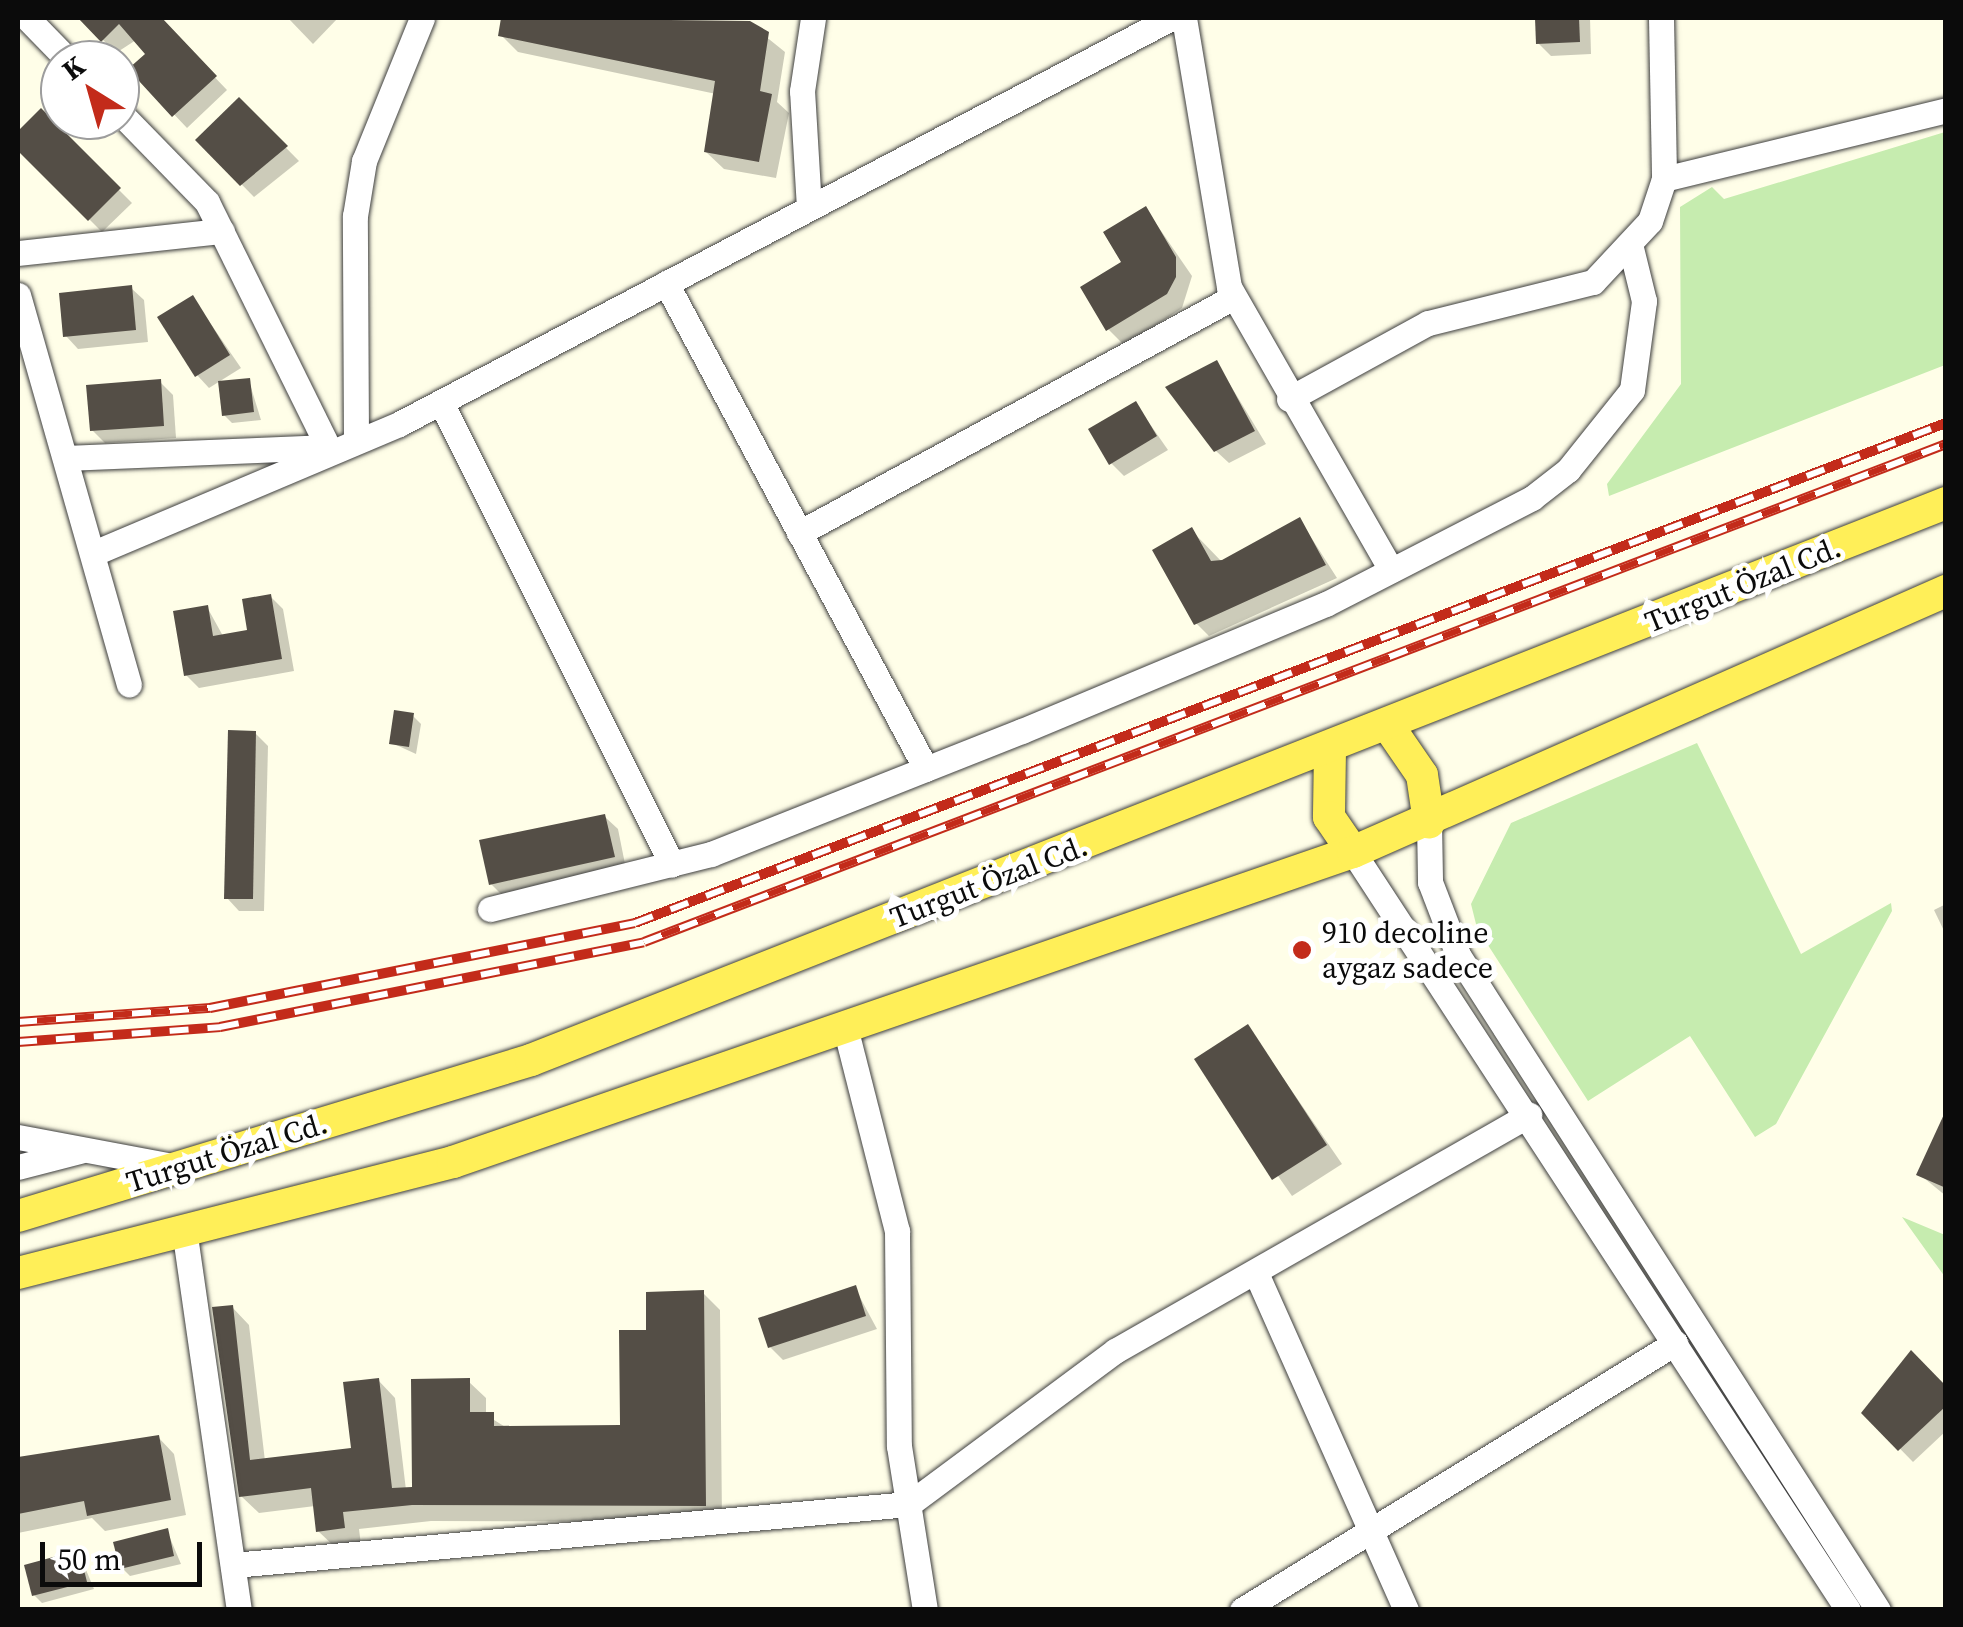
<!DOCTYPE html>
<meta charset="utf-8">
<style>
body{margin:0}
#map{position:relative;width:1963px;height:1627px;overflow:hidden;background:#fffee8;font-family:"Source Serif 4",serif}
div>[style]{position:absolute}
.green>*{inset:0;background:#c6ecaf}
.shadow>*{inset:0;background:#0003}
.building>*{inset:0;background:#544e46}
.roads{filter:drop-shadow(0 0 2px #3e3e3e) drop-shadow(0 0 2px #3e3e3e)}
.minor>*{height:25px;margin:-12.5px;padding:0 12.5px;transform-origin:12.5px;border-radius:12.5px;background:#fff}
.major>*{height:32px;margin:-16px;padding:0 16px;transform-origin:16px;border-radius:16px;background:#ffef58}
.rail>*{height:10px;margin-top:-5px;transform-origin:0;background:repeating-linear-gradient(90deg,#fff 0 19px,#c32b1a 0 38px);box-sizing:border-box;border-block:2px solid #c32b1a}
.dots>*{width:28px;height:28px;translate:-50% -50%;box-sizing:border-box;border:5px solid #fff;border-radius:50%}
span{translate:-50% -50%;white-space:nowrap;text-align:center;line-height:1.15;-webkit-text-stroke:10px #fff;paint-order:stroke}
.street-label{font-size:30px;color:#0b0b0b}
.poi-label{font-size:30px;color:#0b0b0b}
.left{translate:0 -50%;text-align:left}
.frame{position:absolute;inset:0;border:20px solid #0b0b0b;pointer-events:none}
.north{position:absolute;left:40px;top:40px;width:100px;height:100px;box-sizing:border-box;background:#fff;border:2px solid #9d9d9d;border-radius:50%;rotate:323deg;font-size:28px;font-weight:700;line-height:40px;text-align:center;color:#0b0b0b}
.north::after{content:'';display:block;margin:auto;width:35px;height:45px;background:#c32b1a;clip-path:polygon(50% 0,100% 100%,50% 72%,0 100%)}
.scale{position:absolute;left:40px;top:1542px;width:162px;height:45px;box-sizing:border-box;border:5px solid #0b0b0b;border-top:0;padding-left:12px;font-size:30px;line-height:35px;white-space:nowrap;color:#0b0b0b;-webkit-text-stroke:8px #fff;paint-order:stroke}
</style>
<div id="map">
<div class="green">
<i style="clip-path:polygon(1945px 132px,1945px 365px,1609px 496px,1607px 484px,1681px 384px,1680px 207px,1712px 187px,1724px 199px)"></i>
<i style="clip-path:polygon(1697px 743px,1801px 954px,1891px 903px,1892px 911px,1776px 1124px,1755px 1137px,1690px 1036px,1588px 1101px,1477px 928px,1471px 904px,1511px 823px)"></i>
<i style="clip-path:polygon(1902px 1217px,1945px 1235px,1945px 1278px,1945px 1277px)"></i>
</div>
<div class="shadow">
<i style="clip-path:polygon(81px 18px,158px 18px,227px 90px,187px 128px,132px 70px,148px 54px,136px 40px,116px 53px)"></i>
<i style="clip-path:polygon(288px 18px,338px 18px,313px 44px)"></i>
<i style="clip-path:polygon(504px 18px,749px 23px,785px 52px,777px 102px,789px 113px,776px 178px,724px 169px,706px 152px,716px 94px,518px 52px,501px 35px)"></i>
<i style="clip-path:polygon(1537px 18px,1590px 18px,1591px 54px,1551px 56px,1538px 43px)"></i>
<i style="clip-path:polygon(239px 100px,299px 161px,254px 197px,198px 140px)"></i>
<i style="clip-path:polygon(41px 112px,132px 203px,102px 232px,18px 148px)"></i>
<i style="clip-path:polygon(1146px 209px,1192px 276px,1182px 308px,1125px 346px,1108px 329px)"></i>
<i style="clip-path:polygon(131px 288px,144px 300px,148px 342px,78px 349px,66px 336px)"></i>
<i style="clip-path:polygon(193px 298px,241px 368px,209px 388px,197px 375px)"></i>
<i style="clip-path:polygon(1217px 363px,1266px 444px,1229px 463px,1216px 451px)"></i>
<i style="clip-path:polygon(249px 381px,261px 420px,232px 423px,224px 415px)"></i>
<i style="clip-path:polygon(160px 382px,173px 395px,176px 438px,105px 443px,92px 430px)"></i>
<i style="clip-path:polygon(1136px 404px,1168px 450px,1124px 476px,1111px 463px)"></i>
<i style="clip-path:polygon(1300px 520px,1337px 578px,1209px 636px,1196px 623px,1192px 531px,1223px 563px)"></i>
<i style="clip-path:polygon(270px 596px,283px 609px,294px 671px,199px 688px,186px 675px,207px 607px,223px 636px,250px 632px)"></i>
<i style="clip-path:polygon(413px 716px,421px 724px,416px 754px,392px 743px)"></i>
<i style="clip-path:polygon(255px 733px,268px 746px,264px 911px,239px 911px,227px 898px)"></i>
<i style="clip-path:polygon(605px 817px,618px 829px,626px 869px,504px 897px,491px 884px)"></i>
<i style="clip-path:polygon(1946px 904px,1946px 935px,1934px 910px)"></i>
<i style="clip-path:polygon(1248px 1027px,1342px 1164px,1292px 1196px,1197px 1060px)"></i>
<i style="clip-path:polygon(1946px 1116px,1946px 1196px,1919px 1174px)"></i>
<i style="clip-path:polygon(855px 1288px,877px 1329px,783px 1360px,770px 1347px)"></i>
<i style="clip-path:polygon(703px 1293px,720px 1310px,722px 1522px,431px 1521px,359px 1529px,361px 1545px,336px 1548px,318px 1531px,315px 1506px,259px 1513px,241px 1496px,232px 1307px,249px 1325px,265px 1461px,354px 1451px,378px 1380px,395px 1398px,406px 1490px,414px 1489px,468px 1381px,486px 1398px,486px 1415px,507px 1428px,622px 1428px,649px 1332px)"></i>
<i style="clip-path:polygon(1911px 1354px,1946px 1389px,1946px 1431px,1913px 1462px,1865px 1413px)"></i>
<i style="clip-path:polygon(158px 1437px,174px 1454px,186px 1515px,105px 1531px,92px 1518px,18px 1533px,18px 1460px)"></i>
<i style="clip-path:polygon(167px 1531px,181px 1564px,130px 1576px,122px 1568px)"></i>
<i style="clip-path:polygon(79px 1553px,94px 1589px,42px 1603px,34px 1595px)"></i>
</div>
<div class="building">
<i style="clip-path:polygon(78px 18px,162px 18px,217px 76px,172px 117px,128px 69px,145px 54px,119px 24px,101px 42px)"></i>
<i style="clip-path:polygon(501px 18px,750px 21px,769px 32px,760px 91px,772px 94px,759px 162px,704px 152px,715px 81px,498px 36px)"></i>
<i style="clip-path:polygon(1535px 18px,1579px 18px,1580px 42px,1536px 44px)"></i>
<i style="clip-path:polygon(239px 97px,288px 146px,240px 186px,195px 140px)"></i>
<i style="clip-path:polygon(41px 108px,121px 188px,88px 221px,18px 151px,18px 131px)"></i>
<i style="clip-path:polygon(1146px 206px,1176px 257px,1176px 277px,1167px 294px,1106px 331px,1080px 287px,1121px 262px,1103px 232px)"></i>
<i style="clip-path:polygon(132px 285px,136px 330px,63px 337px,59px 293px)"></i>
<i style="clip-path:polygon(193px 295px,230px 355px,195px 377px,157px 317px)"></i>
<i style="clip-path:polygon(1217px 360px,1255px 431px,1214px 452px,1165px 387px)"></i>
<i style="clip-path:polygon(250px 378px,254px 412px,222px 416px,218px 381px)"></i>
<i style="clip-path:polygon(161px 379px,164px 426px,90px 431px,86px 385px)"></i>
<i style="clip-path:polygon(1136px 401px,1157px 436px,1109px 465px,1088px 429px)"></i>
<i style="clip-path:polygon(1300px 517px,1326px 565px,1194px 625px,1152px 550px,1192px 527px,1211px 561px,1222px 560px)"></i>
<i style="clip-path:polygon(271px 594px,282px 659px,184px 676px,173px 611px,208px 605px,213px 636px,247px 630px,242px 599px)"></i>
<i style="clip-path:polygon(394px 710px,414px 713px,409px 747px,389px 744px)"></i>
<i style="clip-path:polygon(228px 730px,256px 731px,253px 899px,224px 899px)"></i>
<i style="clip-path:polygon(605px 814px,615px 857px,489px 885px,479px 840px)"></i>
<i style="clip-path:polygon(1248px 1024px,1327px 1145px,1272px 1180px,1194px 1059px)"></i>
<i style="clip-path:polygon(1946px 1110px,1946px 1188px,1916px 1175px)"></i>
<i style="clip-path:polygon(856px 1285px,866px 1316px,768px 1348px,758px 1318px)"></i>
<i style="clip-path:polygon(704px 1290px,706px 1506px,412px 1505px,343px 1512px,345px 1528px,316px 1532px,311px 1488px,239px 1497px,212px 1307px,233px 1305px,250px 1460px,351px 1448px,343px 1382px,379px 1378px,392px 1488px,412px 1487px,411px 1379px,470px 1378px,470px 1412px,494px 1412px,494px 1426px,620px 1425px,619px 1330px,646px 1330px,646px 1292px)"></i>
<i style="clip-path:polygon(1911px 1350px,1946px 1386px,1946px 1406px,1898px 1451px,1861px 1413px)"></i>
<i style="clip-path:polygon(159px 1435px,171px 1500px,87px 1516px,84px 1501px,18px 1514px,18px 1457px)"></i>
<i style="clip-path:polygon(168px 1528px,174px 1556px,120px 1569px,113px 1542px)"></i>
<i style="clip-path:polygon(79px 1550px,87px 1582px,32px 1596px,24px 1565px)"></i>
</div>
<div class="roads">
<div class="minor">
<i style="left:27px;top:18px;width:59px;rotate:45.7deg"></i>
<i style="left:1184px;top:18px;width:273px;rotate:80.5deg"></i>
<i style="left:1229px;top:287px;width:326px;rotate:60.2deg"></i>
<i style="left:1661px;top:18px;width:161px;rotate:88.9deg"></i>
<i style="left:809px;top:208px;width:117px;rotate:-93.4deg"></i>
<i style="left:802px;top:91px;width:74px;rotate:-81.4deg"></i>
<i style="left:18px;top:253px;width:205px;rotate:-6.2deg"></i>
<i style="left:666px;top:283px;width:551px;rotate:61.85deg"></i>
<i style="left:18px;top:295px;width:405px;rotate:74.1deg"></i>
<i style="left:1289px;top:399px;width:158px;rotate:-28.7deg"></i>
<i style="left:1428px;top:323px;width:170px;rotate:-14deg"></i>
<i style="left:1593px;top:282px;width:83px;rotate:-46.9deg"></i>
<i style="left:1650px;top:221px;width:44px;rotate:-71.6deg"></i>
<i style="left:1664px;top:179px;width:290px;rotate:-13.7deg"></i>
<i style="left:441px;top:402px;width:517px;rotate:63.48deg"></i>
<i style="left:356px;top:438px;width:222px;rotate:-90.3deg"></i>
<i style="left:355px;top:216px;width:56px;rotate:-80.7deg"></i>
<i style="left:364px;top:161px;width:154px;rotate:-67.9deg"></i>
<i style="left:66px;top:458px;width:262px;rotate:-2.4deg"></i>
<i style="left:328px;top:447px;width:273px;rotate:-116.3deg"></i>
<i style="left:207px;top:202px;width:124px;rotate:-134.3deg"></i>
<i style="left:799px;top:533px;width:495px;rotate:-28.5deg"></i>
<i style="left:94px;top:553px;width:331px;rotate:-22.9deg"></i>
<i style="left:399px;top:424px;width:872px;rotate:-27.74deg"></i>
<i style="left:1429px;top:822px;width:60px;rotate:89deg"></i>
<i style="left:1430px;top:882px;width:78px;rotate:69deg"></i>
<i style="left:1458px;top:955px;width:778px;rotate:57.33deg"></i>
<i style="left:1353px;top:852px;width:905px;rotate:56.85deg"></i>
<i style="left:490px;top:909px;width:228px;rotate:-14deg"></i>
<i style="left:711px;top:854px;width:334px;rotate:-21.6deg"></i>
<i style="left:1022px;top:731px;width:329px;rotate:-22.7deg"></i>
<i style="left:1326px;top:604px;width:232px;rotate:-27.2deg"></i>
<i style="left:1532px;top:498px;width:46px;rotate:-37.9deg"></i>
<i style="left:1568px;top:470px;width:102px;rotate:-51.3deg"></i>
<i style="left:1632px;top:390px;width:90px;rotate:-82.3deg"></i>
<i style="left:1644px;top:301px;width:55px;rotate:-103.8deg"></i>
<i style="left:845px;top:1027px;width:211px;rotate:75.7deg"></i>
<i style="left:897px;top:1231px;width:215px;rotate:89.5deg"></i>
<i style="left:899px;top:1446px;width:166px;rotate:81deg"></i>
<i style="left:18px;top:1137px;width:164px;rotate:10.6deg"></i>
<i style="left:18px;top:1167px;width:64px;rotate:-14.5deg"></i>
<i style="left:184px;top:1229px;width:385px;rotate:81.8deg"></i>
<i style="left:1256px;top:1273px;width:369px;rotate:66deg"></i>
<i style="left:233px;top:1565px;width:679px;rotate:-5.16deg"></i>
<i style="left:909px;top:1504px;width:257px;rotate:-36.6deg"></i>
<i style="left:1115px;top:1351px;width:477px;rotate:-29.7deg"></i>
<i style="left:1242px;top:1610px;width:509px;rotate:-31.66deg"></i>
</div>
<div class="major">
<i style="left:1389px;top:727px;width:58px;rotate:55.5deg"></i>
<i style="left:1422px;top:775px;width:48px;rotate:81.5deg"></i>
<i style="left:1330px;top:750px;width:67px;rotate:90.9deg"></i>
<i style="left:1329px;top:817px;width:42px;rotate:55.6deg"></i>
<i style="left:18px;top:1216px;width:536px;rotate:-16.91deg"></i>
<i style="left:531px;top:1060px;width:1521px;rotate:-21.49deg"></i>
<i style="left:18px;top:1273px;width:449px;rotate:-14.3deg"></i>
<i style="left:453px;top:1162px;width:952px;rotate:-19.01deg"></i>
<i style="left:1353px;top:852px;width:648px;rotate:-23.76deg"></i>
</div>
</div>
<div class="rail">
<i style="left:18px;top:1022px;width:193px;rotate:-4.2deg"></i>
<i style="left:210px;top:1008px;width:433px;rotate:-11.3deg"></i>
<i style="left:635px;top:923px;width:1403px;rotate:-20.88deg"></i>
<i style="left:18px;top:1042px;width:203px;rotate:-4.2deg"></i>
<i style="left:220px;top:1027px;width:432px;rotate:-11.3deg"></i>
<i style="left:644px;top:942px;width:1394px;rotate:-20.93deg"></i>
</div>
<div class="dots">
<i style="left:1302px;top:950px;background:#c32b1a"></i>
</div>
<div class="street-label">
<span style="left:1743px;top:585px;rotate:-22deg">Turgut Özal Cd.</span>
<span style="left:989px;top:882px;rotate:-21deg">Turgut Özal Cd.</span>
<span style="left:227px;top:1153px;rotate:-17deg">Turgut Özal Cd.</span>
</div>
<div class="poi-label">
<span class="left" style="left:1322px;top:950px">910 decoline<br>aygaz sadece</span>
</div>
<div class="frame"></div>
<div class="north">K</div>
<div class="scale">50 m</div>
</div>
